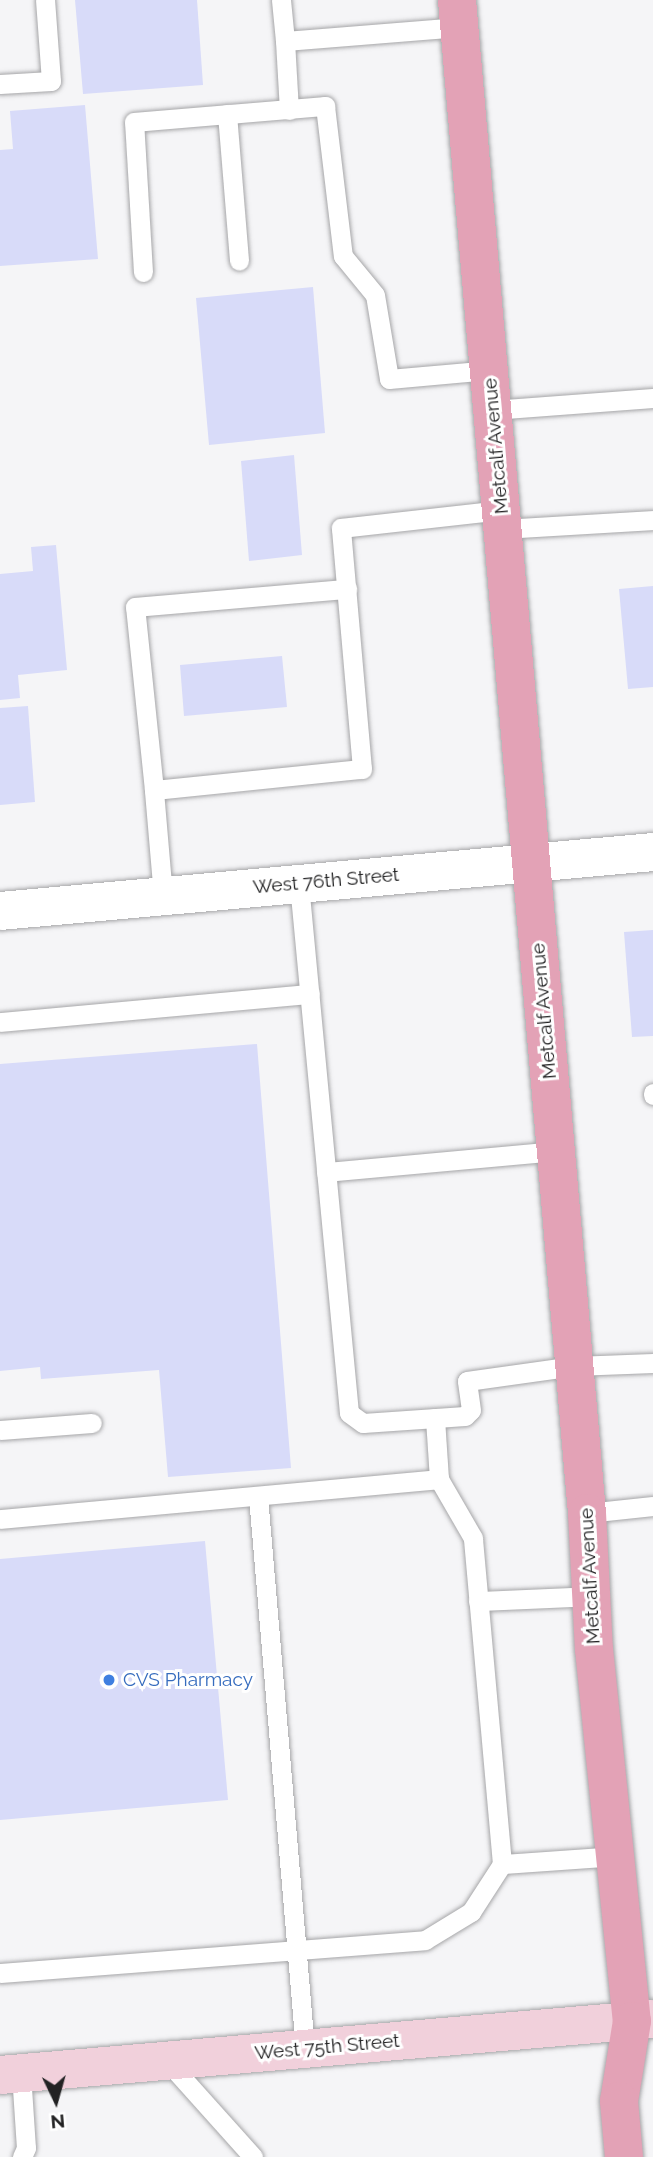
<!DOCTYPE html>
<style>
body{margin:0}
#map{position:relative;width:653px;height:2157px;overflow:hidden;background:#f5f5f7;font-family:Raleway,sans-serif}
div>[style]{position:absolute}
.building>*{inset:0;background:#d8dbf9}
.roads{filter:drop-shadow(0 0 2px #a6a6a8) drop-shadow(0 0 2px #a6a6a8)}
.lane>*{height:19px;margin:-9.5px;padding:0 9.5px;transform-origin:9.5px;border-radius:9.5px;background:#fff}
.street>*{height:38px;margin:-19px;padding:0 19px;transform-origin:19px;border-radius:19px;background:#fff}
.secondary>*{height:38px;margin:-19px;padding:0 19px;transform-origin:19px;border-radius:19px;background:#f1d0db}
.primary>*{height:38px;margin:-19px;padding:0 19px;transform-origin:19px;border-radius:19px;background:#e3a2b6}
.dots>*{width:19px;height:19px;translate:-50% -50%;box-sizing:border-box;border:4px solid #fff;border-radius:50%}
span{translate:-50% -50%;white-space:nowrap;text-align:center;line-height:1.15;-webkit-text-stroke:6px #fff;paint-order:stroke}
.street-label{font-size:19px;color:#222223}
.shop-label{font-size:19px;color:#366cbe}
.left{translate:0 -50%;text-align:left}
.north{position:absolute;left:21px;top:2066px;width:70px;height:70px;-webkit-text-stroke:5px #fff;paint-order:stroke;rotate:175deg;font-size:19px;font-weight:700;line-height:28px;text-align:center;color:#222223}
.north::after{content:'';display:block;margin:auto;width:24px;height:32px;background:#222223;clip-path:polygon(50% 0,100% 100%,50% 72%,0 100%)}
</style>
<div id="map">
<div class="building">
<i style="clip-path:polygon(75px 0,197px 0,203px 85px,83px 94px)"></i>
<i style="clip-path:polygon(85px 105px,98px 259px,0 266px,0 150px,13px 149px,10px 111px)"></i>
<i style="clip-path:polygon(313px 287px,325px 433px,209px 445px,196px 298px)"></i>
<i style="clip-path:polygon(294px 455px,302px 555px,249px 561px,241px 461px)"></i>
<i style="clip-path:polygon(56px 545px,67px 670px,18px 675px,20px 698px,0 700px,0 574px,33px 571px,31px 547px)"></i>
<i style="clip-path:polygon(653px 586px,653px 687px,628px 689px,619px 589px)"></i>
<i style="clip-path:polygon(282px 656px,287px 707px,184px 716px,180px 665px)"></i>
<i style="clip-path:polygon(28px 706px,35px 802px,0 805px,0 708px)"></i>
<i style="clip-path:polygon(653px 930px,653px 1036px,632px 1037px,624px 932px)"></i>
<i style="clip-path:polygon(257px 1044px,291px 1468px,168px 1477px,159px 1370px,41px 1379px,40px 1367px,0 1371px,0 1064px)"></i>
<i style="clip-path:polygon(205px 1541px,228px 1800px,0 1820px,0 1559px)"></i>
</div>
<div class="roads">
<div class="lane">
<i style="left:281px;top:0;width:41px;rotate:84.4deg"></i>
<i style="left:285px;top:41px;width:175px;rotate:-4.6deg"></i>
<i style="left:285px;top:41px;width:69px;rotate:86.7deg"></i>
<i style="left:0;top:84px;width:51px;rotate:-3.4deg"></i>
<i style="left:51px;top:81px;width:81px;rotate:-94.2deg"></i>
<i style="left:227px;top:114px;width:147px;rotate:85.3deg"></i>
<i style="left:143px;top:272px;width:150px;rotate:-93.4deg"></i>
<i style="left:134px;top:122px;width:192px;rotate:-4.8deg"></i>
<i style="left:325px;top:106px;width:151px;rotate:83.2deg"></i>
<i style="left:343px;top:256px;width:50px;rotate:50.6deg"></i>
<i style="left:375px;top:295px;width:85px;rotate:80.5deg"></i>
<i style="left:389px;top:379px;width:100px;rotate:-5.1deg"></i>
<i style="left:492px;top:410px;width:161px;rotate:-4.3deg"></i>
<i style="left:503px;top:529px;width:150px;rotate:-3.4deg"></i>
<i style="left:154px;top:790px;width:184px;rotate:-95.9deg"></i>
<i style="left:135px;top:607px;width:213px;rotate:-4.9deg"></i>
<i style="left:299px;top:884px;width:531px;rotate:84.6deg"></i>
<i style="left:349px;top:1413px;width:17px;rotate:36deg"></i>
<i style="left:363px;top:1423px;width:102px;rotate:-3.9deg"></i>
<i style="left:465px;top:1416px;width:8px;rotate:-45deg"></i>
<i style="left:471px;top:1410px;width:29px;rotate:-98deg"></i>
<i style="left:467px;top:1381px;width:108px;rotate:-8deg"></i>
<i style="left:574px;top:1366px;width:79px;rotate:-2.2deg"></i>
<i style="left:163px;top:896px;width:106px;rotate:-94.9deg"></i>
<i style="left:154px;top:790px;width:209px;rotate:-5.8deg"></i>
<i style="left:362px;top:769px;width:242px;rotate:-95deg"></i>
<i style="left:341px;top:528px;width:161px;rotate:-6.4deg"></i>
<i style="left:0;top:1022px;width:311px;rotate:-5.2deg"></i>
<i style="left:653px;top:1093px;width:2px;rotate:90deg"></i>
<i style="left:326px;top:1172px;width:230px;rotate:-5.2deg"></i>
<i style="left:0;top:1430px;width:92px;rotate:-4.4deg"></i>
<i style="left:258px;top:1496px;width:555px;rotate:85.14deg"></i>
<i style="left:587px;top:1513px;width:66px;rotate:-6.1deg"></i>
<i style="left:0;top:1519px;width:441px;rotate:-5.2deg"></i>
<i style="left:439px;top:1479px;width:61px;rotate:-93.8deg"></i>
<i style="left:478px;top:1601px;width:113px;rotate:-2.5deg"></i>
<i style="left:502px;top:1864px;width:113px;rotate:-4deg"></i>
<i style="left:0;top:1973px;width:426px;rotate:-4.4deg"></i>
<i style="left:425px;top:1940px;width:54px;rotate:-31.3deg"></i>
<i style="left:471px;top:1912px;width:57px;rotate:-57.1deg"></i>
<i style="left:502px;top:1864px;width:327px;rotate:-95.1deg"></i>
<i style="left:473px;top:1538px;width:68px;rotate:-120deg"></i>
<i style="left:167px;top:2061px;width:129px;rotate:48.1deg"></i>
<i style="left:21px;top:2073px;width:75px;rotate:86.2deg"></i>
<i style="left:26px;top:2148px;width:10px;rotate:114deg"></i>
</div>
<div class="street">
<i style="left:0;top:911px;width:656px;rotate:-5.16deg"></i>
</div>
<div class="secondary">
<i style="left:0;top:2075px;width:655px;rotate:-4.9deg"></i>
</div>
<div class="primary">
<i style="left:457px;top:0;width:1519px;rotate:85.09deg"></i>
<i style="left:587px;top:1513px;width:136px;rotate:87.1deg"></i>
<i style="left:594px;top:1649px;width:374px;rotate:84.2deg"></i>
<i style="left:632px;top:2021px;width:81px;rotate:99.2deg"></i>
<i style="left:619px;top:2101px;width:56px;rotate:84.9deg"></i>
</div>
</div>
<div class="dots">
<i style="left:109px;top:1680px;background:#3f7fe0"></i>
</div>
<div class="street-label">
<span style="left:496px;top:446px;rotate:-95deg">Metcalf Avenue</span>
<span style="left:326px;top:881px;rotate:-5deg">West 76th Street</span>
<span style="left:544px;top:1011px;rotate:-95deg">Metcalf Avenue</span>
<span style="left:590px;top:1576px;rotate:-93deg">Metcalf Avenue</span>
<span style="left:327px;top:2047px;rotate:-5deg">West 75th Street</span>
</div>
<div class="shop-label">
<span class="left" style="left:123px;top:1680px">CVS Pharmacy</span>
</div>
<div class="north">N</div>
</div>
